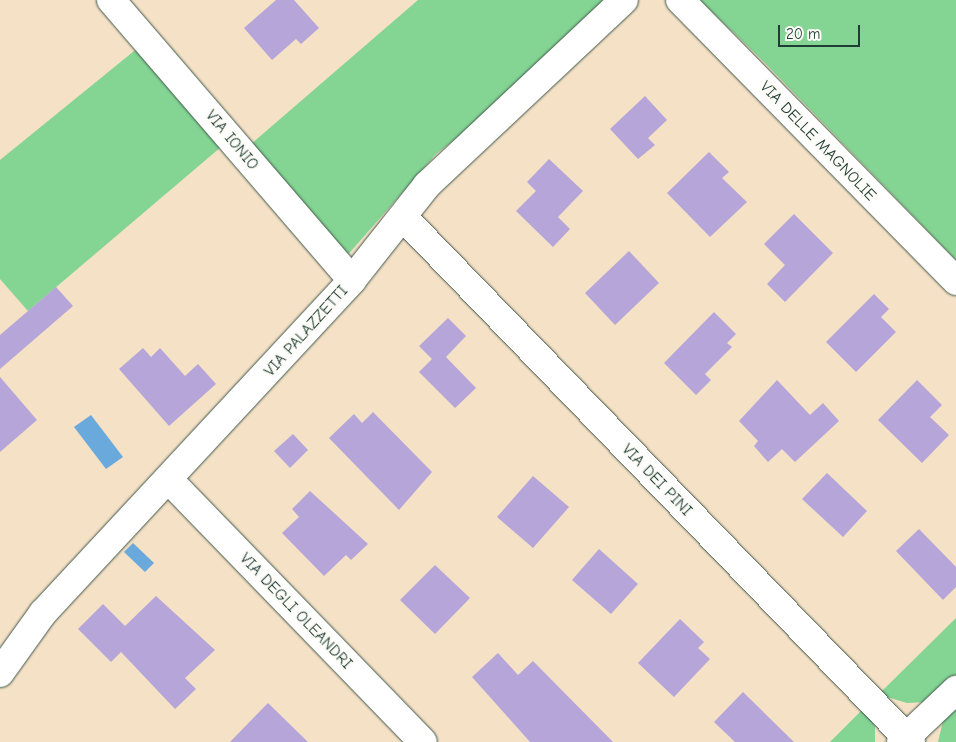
<!DOCTYPE html>
<style>
body{margin:0}
#map{position:relative;width:956px;height:742px;overflow:hidden;background:#f5e1c6;font-family:"Comic Neue",sans-serif}
div>[style]{position:absolute}
.green>*{inset:0;background:#84d493}
.water>*{inset:0;background:#69a9dc}
.building>*{inset:0;background:#b5a5d9}
.roads{filter:drop-shadow(0 0 1px #3f564a) drop-shadow(0 0 1px #3f564a)}
.minor>*{height:28px;margin:-14px;padding:0 14px;transform-origin:14px;border-radius:14px;background:#fff}
span{translate:-50% -50%;white-space:nowrap;text-align:center;line-height:1.15;-webkit-text-stroke:5px #fdfcf7;paint-order:stroke}
.street-label{font-size:16px;color:#1f3d34}
.scale{position:absolute;left:778px;top:25px;width:82px;height:22px;box-sizing:border-box;border:2px solid #1f3d34;border-top:0;padding-left:6px;font-size:15px;line-height:18px;white-space:nowrap;color:#1f3d34;-webkit-text-stroke:4px #fdfcf7;paint-order:stroke}
</style>
<div id="map">
<div class="green">
<i style="clip-path:polygon(418px 0,608px 0,485px 116px,436px 154px,345px 258px,251px 144px)"></i>
<i style="clip-path:polygon(700px 0,956px 0,956px 260px,764px 62px)"></i>
<i style="clip-path:polygon(139px 47px,221px 147px,28px 311px,0 279px,0 160px)"></i>
<i style="clip-path:polygon(956px 618px,956px 677px,926px 702px,907px 703px,887px 697px,882px 691px)"></i>
<i style="clip-path:polygon(956px 705px,956px 742px,938px 742px,943px 721px)"></i>
<i style="clip-path:polygon(863px 709px,875px 726px,875px 742px,830px 742px)"></i>
</div>
<div class="water">
<i style="clip-path:polygon(91px 415px,123px 457px,106px 469px,74px 427px)"></i>
<i style="clip-path:polygon(133px 543px,154px 563px,145px 572px,124px 552px)"></i>
</div>
<div class="building">
<i style="clip-path:polygon(276px 0,294px 0,319px 28px,301px 44px,296px 39px,272px 60px,244px 28px)"></i>
<i style="clip-path:polygon(645px 96px,667px 120px,648px 138px,655px 145px,638px 159px,610px 129px)"></i>
<i style="clip-path:polygon(709px 152px,729px 172px,722px 178px,747px 202px,710px 237px,667px 193px)"></i>
<i style="clip-path:polygon(549px 159px,583px 191px,558px 217px,570px 229px,553px 247px,516px 211px,536px 191px,527px 182px)"></i>
<i style="clip-path:polygon(794px 214px,833px 253px,785px 302px,767px 284px,785px 265px,764px 244px)"></i>
<i style="clip-path:polygon(629px 251px,659px 283px,615px 325px,585px 293px)"></i>
<i style="clip-path:polygon(56px 287px,73px 306px,0 369px,0 335px)"></i>
<i style="clip-path:polygon(874px 294px,889px 309px,881px 317px,896px 332px,856px 372px,826px 342px)"></i>
<i style="clip-path:polygon(714px 312px,736px 334px,727px 343px,732px 347px,705px 374px,711px 380px,696px 395px,664px 363px)"></i>
<i style="clip-path:polygon(448px 318px,466px 336px,446px 357px,476px 388px,455px 408px,419px 372px,432px 359px,419px 346px)"></i>
<i style="clip-path:polygon(143px 348px,151px 357px,160px 348px,185px 376px,198px 364px,216px 384px,169px 426px,119px 369px)"></i>
<i style="clip-path:polygon(0 377px,37px 420px,0 452px)"></i>
<i style="clip-path:polygon(777px 380px,810px 415px,823px 403px,839px 421px,795px 462px,782px 449px,768px 462px,754px 446px,758px 441px,739px 421px)"></i>
<i style="clip-path:polygon(917px 380px,942px 405px,930px 417px,949px 435px,922px 463px,878px 420px)"></i>
<i style="clip-path:polygon(373px 412px,432px 472px,399px 510px,329px 438px,354px 414px,362px 423px)"></i>
<i style="clip-path:polygon(293px 434px,308px 450px,290px 468px,274px 451px)"></i>
<i style="clip-path:polygon(827px 473px,867px 511px,843px 537px,802px 499px)"></i>
<i style="clip-path:polygon(533px 476px,569px 507px,533px 548px,497px 517px)"></i>
<i style="clip-path:polygon(310px 491px,368px 544px,351px 560px,346px 555px,324px 576px,282px 533px,299px 517px,292px 509px)"></i>
<i style="clip-path:polygon(919px 529px,956px 567px,956px 587px,943px 600px,896px 551px)"></i>
<i style="clip-path:polygon(599px 549px,638px 584px,611px 614px,572px 580px)"></i>
<i style="clip-path:polygon(435px 565px,470px 598px,435px 634px,400px 600px)"></i>
<i style="clip-path:polygon(156px 596px,215px 650px,185px 678px,196px 689px,175px 709px,121px 652px,111px 662px,78px 629px,103px 604px,125px 626px)"></i>
<i style="clip-path:polygon(680px 619px,704px 642px,698px 648px,710px 659px,674px 697px,638px 663px)"></i>
<i style="clip-path:polygon(498px 653px,518px 675px,533px 661px,613px 742px,530px 742px,472px 677px)"></i>
<i style="clip-path:polygon(743px 692px,794px 742px,735px 742px,714px 722px)"></i>
<i style="clip-path:polygon(268px 703px,308px 742px,230px 742px)"></i>
</div>
<div class="roads">
<div class="minor">
<i style="left:111px;top:0;width:369px;rotate:49.3deg"></i>
<i style="left:680px;top:0;width:394px;rotate:45.5deg"></i>
<i style="left:404px;top:218px;width:729px;rotate:45.94deg"></i>
<i style="left:170px;top:481px;width:363px;rotate:45.9deg"></i>
<i style="left:0;top:673px;width:74px;rotate:-54.4deg"></i>
<i style="left:43px;top:613px;width:454px;rotate:-47.1deg"></i>
<i style="left:352px;top:280px;width:121px;rotate:-51.7deg"></i>
<i style="left:427px;top:185px;width:270px;rotate:-43.2deg"></i>
<i style="left:901px;top:742px;width:76px;rotate:-43.4deg"></i>
</div>
</div>
<div class="street-label">
<span style="left:232px;top:140px;rotate:50deg">VIA IONIO</span>
<span style="left:818px;top:141px;rotate:46deg">VIA DELLE MAGNOLIE</span>
<span style="left:306px;top:331px;rotate:-48deg">VIA PALAZZETTI</span>
<span style="left:657px;top:480px;rotate:46deg">VIA DEI PINI</span>
<span style="left:296px;top:611px;rotate:46deg">VIA DEGLI OLEANDRI</span>
</div>
<div class="scale">20 m</div>
</div>
